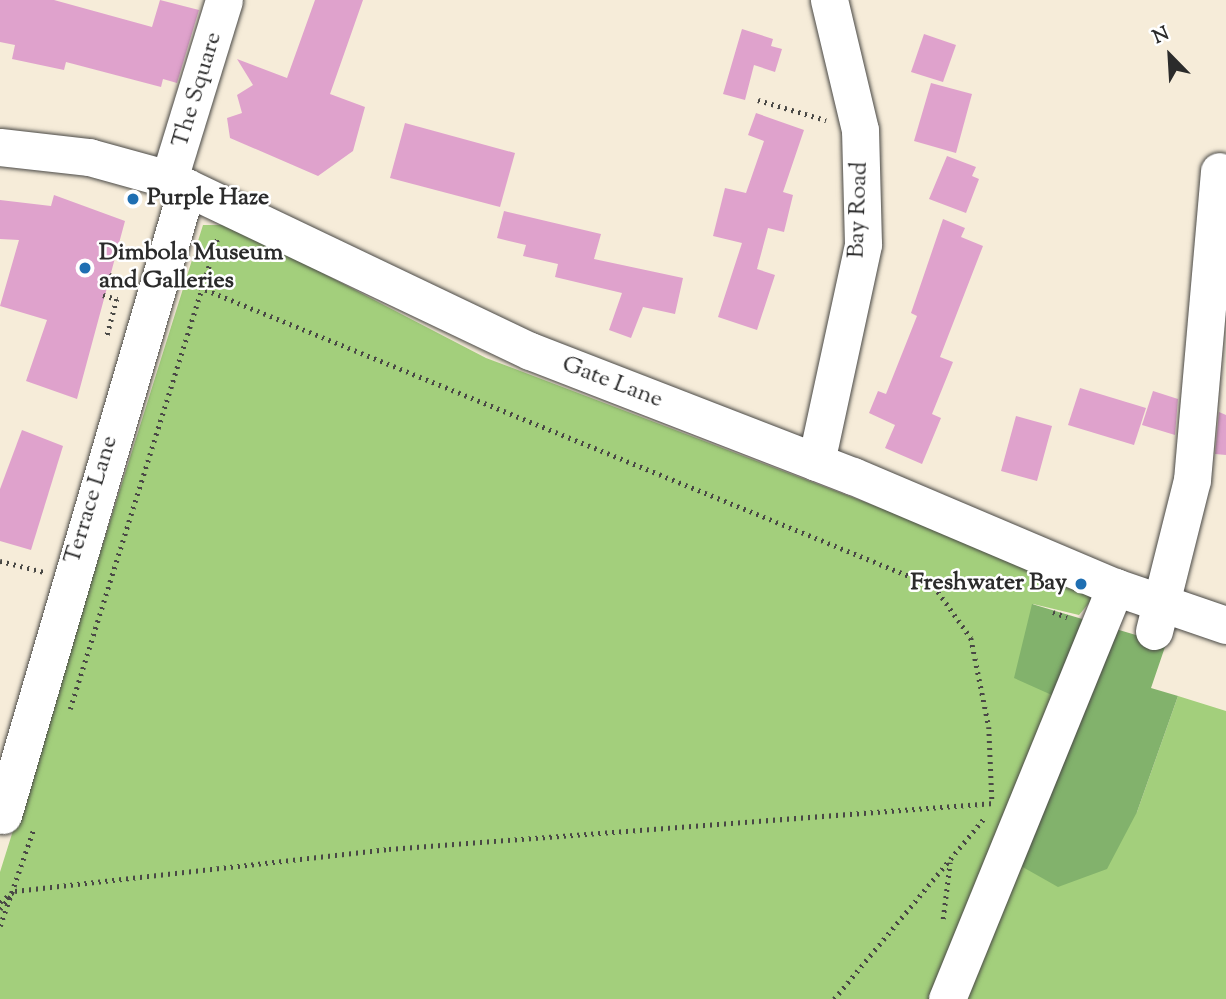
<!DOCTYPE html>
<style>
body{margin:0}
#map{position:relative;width:1226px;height:999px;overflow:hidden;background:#f6ecd9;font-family:"Sorts Mill Goudy",serif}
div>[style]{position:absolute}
.green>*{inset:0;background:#a3cf7c}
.forest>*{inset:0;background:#82b26c}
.building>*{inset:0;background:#dfa2cc}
.path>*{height:4.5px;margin-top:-2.25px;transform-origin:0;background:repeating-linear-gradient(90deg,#494845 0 2px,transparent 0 7px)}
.roads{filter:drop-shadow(0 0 2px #494845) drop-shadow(0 0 2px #494845)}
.minor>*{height:37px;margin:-18.5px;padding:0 18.5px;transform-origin:18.5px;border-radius:18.5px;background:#fff}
.dots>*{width:19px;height:19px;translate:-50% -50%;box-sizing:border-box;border:4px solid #fff;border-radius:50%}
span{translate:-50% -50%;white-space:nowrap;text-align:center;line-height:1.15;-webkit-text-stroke:5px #fff;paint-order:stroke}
.street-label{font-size:24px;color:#2b2b2b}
.poi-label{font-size:24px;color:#2b2b2b;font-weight:700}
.left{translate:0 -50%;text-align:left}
.right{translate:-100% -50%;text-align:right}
.north{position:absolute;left:1135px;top:21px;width:70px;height:70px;-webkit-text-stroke:5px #fff;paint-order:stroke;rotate:336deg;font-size:19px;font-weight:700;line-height:28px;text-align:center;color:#2b2b2b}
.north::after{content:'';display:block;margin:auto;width:24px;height:32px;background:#2b2b2b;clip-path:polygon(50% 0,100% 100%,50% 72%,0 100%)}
</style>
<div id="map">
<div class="green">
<i style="clip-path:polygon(203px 225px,230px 225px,486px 358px,1099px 591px,1079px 615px,1033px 604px,1055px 696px,933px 999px,0 999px,0 872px)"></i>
<i style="clip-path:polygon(1178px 696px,1226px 711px,1226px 999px,961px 999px,1014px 862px,1137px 812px)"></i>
</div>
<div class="forest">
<i style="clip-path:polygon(1032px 604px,1166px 644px,1151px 688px,1178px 696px,1137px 812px,1107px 869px,1058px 887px,1014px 862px,1054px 696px,1014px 678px)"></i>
</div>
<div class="building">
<i style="clip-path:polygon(0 0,54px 0,152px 27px,160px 0,199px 10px,177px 83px,163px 79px,161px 87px,66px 62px,64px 70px,12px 59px,15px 45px,0 42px)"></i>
<i style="clip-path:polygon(315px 0,363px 0,330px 94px,365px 107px,353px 151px,318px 176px,230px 138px,227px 118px,242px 113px,237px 95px,253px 85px,237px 59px,287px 78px)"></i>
<i style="clip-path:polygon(742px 29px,773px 39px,771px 46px,782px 49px,775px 72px,754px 65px,745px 100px,723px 94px)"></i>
<i style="clip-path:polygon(924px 34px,956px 45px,943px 82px,911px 72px)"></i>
<i style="clip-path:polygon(931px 83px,972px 94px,956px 153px,914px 141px)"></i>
<i style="clip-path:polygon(756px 113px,804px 130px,783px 192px,793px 195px,784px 232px,768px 228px,757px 269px,775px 275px,757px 330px,718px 317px,742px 243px,713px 236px,725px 188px,746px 193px,764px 141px,748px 135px)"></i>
<i style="clip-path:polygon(405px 123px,515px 153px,500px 207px,390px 178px)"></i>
<i style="clip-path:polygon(947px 156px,976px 167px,972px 176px,979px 179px,966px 213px,929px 199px)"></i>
<i style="clip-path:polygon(54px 195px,125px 221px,77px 399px,26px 381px,47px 320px,0 306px,19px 240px,0 239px,0 200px,51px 206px)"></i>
<i style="clip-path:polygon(504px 211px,601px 234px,594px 259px,683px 278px,675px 314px,643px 307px,631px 338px,609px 330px,622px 293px,555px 277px,558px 264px,523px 256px,526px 245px,497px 238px)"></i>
<i style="clip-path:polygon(943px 219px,965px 228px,961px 237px,983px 246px,940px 357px,953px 362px,932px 414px,941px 418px,922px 464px,885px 448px,895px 425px,869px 413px,878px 391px,886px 394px,917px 316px,911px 313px)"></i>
<i style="clip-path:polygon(1080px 388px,1146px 408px,1134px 445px,1068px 425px)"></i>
<i style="clip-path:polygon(1153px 391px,1178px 399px,1175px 435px,1142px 425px)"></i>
<i style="clip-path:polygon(1219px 412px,1226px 415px,1226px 455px,1215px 454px)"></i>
<i style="clip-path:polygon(1016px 416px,1052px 426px,1037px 481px,1001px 471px)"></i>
<i style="clip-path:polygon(22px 430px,63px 446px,31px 550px,0 541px,0 489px)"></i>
</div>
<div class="path">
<i style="left:758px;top:100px;width:71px;rotate:16.4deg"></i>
<i style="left:109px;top:275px;width:20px;rotate:18deg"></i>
<i style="left:199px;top:287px;width:793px;rotate:22.14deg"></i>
<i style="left:934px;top:586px;width:64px;rotate:54.6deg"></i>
<i style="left:971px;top:638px;width:91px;rotate:78.6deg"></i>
<i style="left:989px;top:727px;width:73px;rotate:87.6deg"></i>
<i style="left:103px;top:295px;width:15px;rotate:16deg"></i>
<i style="left:117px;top:299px;width:38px;rotate:105deg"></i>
<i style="left:0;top:561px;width:45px;rotate:14deg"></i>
<i style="left:1053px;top:612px;width:15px;rotate:20deg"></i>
<i style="left:70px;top:709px;width:496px;rotate:-72.6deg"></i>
<i style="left:15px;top:891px;width:376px;rotate:-6.4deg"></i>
<i style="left:389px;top:849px;width:607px;rotate:-4.35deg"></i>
<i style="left:0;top:902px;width:16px;rotate:-38deg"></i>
<i style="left:0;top:909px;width:17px;rotate:-50deg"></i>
<i style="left:943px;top:919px;width:57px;rotate:-83deg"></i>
<i style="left:0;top:926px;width:104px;rotate:-70.9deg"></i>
<i style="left:834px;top:999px;width:236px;rotate:-50.3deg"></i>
</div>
<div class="roads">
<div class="minor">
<i style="left:0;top:147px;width:90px;rotate:6.4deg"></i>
<i style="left:89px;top:157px;width:83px;rotate:15.4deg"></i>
<i style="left:169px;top:179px;width:400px;rotate:25.5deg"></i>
<i style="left:530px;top:351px;width:346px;rotate:21.2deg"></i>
<i style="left:853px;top:476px;width:285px;rotate:23deg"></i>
<i style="left:1115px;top:587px;width:117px;rotate:18.9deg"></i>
<i style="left:169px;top:179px;width:187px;rotate:-72.9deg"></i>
<i style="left:816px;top:462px;width:223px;rotate:-77.8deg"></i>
<i style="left:863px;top:244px;width:114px;rotate:-91.5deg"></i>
<i style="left:860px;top:130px;width:134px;rotate:-103.4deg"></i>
<i style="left:1154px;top:631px;width:156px;rotate:-75.9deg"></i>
<i style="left:1192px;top:480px;width:310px;rotate:-85deg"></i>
<i style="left:3px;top:815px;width:654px;rotate:-73.67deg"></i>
<i style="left:947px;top:999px;width:445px;rotate:-67.8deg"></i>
</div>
</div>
<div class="dots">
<i style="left:133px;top:199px;background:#1f6fb2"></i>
<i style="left:85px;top:268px;background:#1f6fb2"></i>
<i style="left:1081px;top:584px;background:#1f6fb2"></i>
</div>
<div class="street-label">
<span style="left:198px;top:90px;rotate:-73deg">The Square</span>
<span style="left:859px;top:210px;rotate:-88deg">Bay Road</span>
<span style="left:612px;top:383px;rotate:21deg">Gate Lane</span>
<span style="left:92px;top:500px;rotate:-73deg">Terrace Lane</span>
</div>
<div class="poi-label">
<span class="left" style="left:147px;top:199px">Purple Haze</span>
<span class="left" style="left:99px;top:268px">Dimbola Museum<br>and Galleries</span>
<span class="right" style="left:1067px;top:584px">Freshwater Bay</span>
</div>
<div class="north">N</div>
</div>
